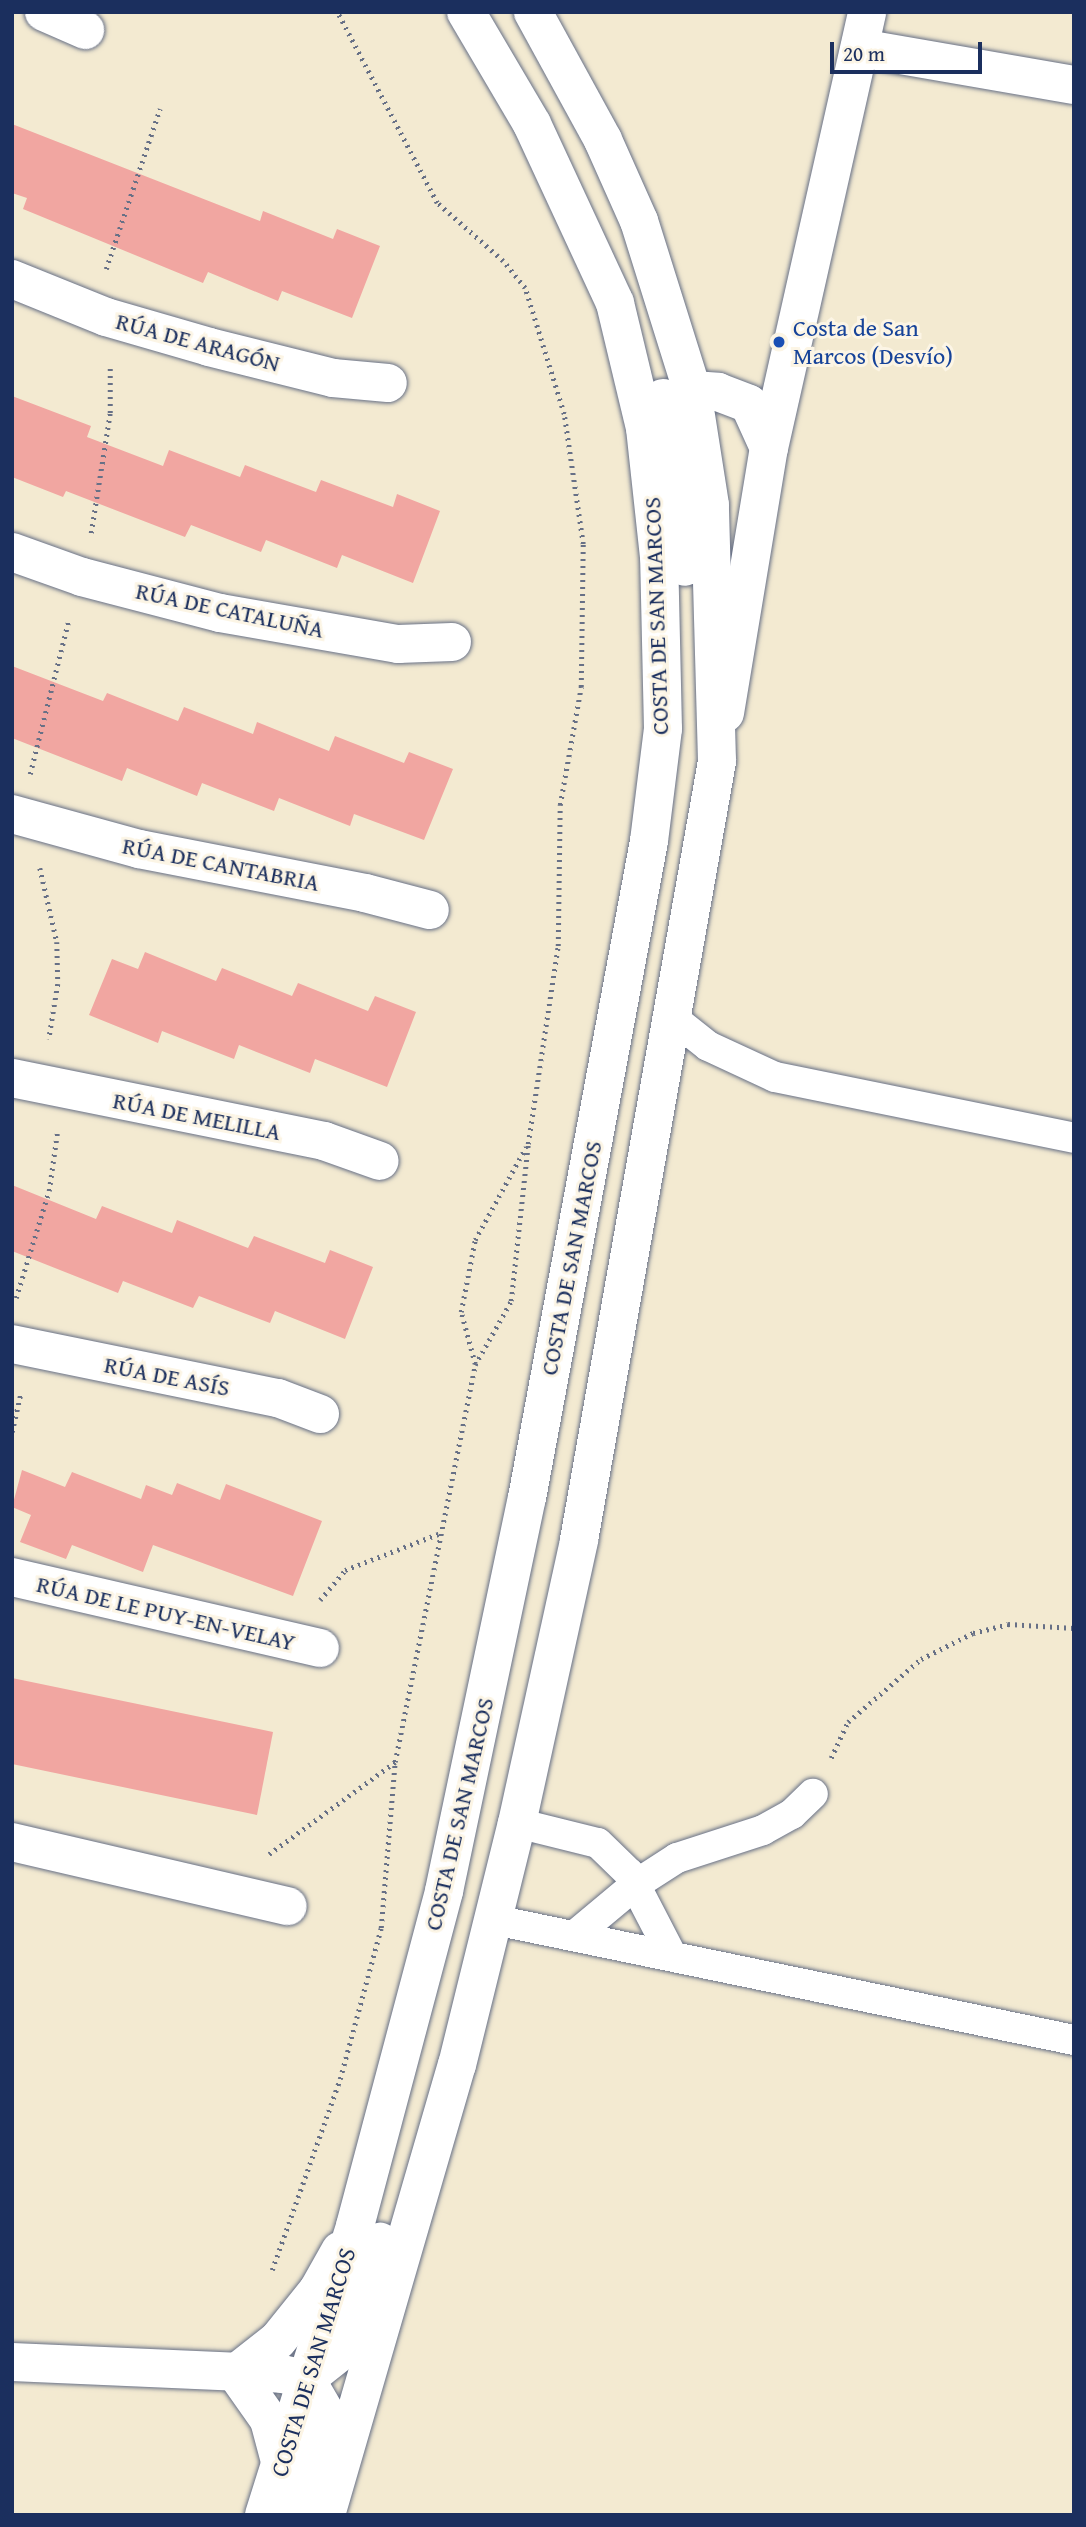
<!DOCTYPE html>
<meta charset="utf-8">
<style>
body{margin:0}
#map{position:relative;width:1086px;height:2527px;overflow:hidden;background:#f3ead1;font-family:"Gentium Book Plus",serif}
div>[style]{position:absolute}
.building>*{inset:0;background:#f1a6a1}
.path>*{height:4.5px;margin-top:-2.25px;transform-origin:0;background:repeating-linear-gradient(90deg,#677086 0 2px,transparent 0 7px)}
.roads{filter:drop-shadow(0 0 2px #677086) drop-shadow(0 0 2px #677086)}
.lane>*{height:30px;margin:-15px;padding:0 15px;transform-origin:15px;border-radius:15px;background:#fff}
.street>*{height:38px;margin:-19px;padding:0 19px;transform-origin:19px;border-radius:19px;background:#fff}
.primary>*{height:38px;margin:-19px;padding:0 19px;transform-origin:19px;border-radius:19px;background:#fff}
.dots>*{width:19px;height:19px;translate:-50% -50%;box-sizing:border-box;border:4px solid #fcf5e5;border-radius:50%}
span{translate:-50% -50%;white-space:nowrap;text-align:center;line-height:1.15;-webkit-text-stroke:6px #fcf5e5;paint-order:stroke}
.transit-label{font-size:24px;color:#164399}
.left{translate:0 -50%;text-align:left}
.street-label{font-size:24px;color:#1b2f5e}
.frame{position:absolute;inset:0;border:14px solid #1b2f5e;pointer-events:none}
.scale{position:absolute;left:830px;top:42px;width:152px;height:32px;box-sizing:border-box;border:4px solid #1b2f5e;border-top:0;padding-left:9px;font-size:21px;line-height:24px;white-space:nowrap;color:#1b2f5e;-webkit-text-stroke:5px #fcf5e5;paint-order:stroke}
</style>
<div id="map">
<div class="building">
<i style="clip-path:polygon(12px 124px,260px 221px,263px 211px,333px 239px,337px 229px,380px 246px,352px 318px,282px 291px,278px 301px,208px 272px,203px 283px,23px 209px,27px 198px,12px 193px)"></i>
<i style="clip-path:polygon(12px 396px,91px 426px,87px 437px,163px 466px,169px 450px,240px 477px,245px 465px,316px 492px,321px 480px,393px 507px,397px 494px,440px 511px,413px 583px,342px 555px,337px 568px,266px 540px,261px 552px,191px 525px,185px 537px,66px 491px,63px 497px,12px 477px)"></i>
<i style="clip-path:polygon(12px 666px,103px 701px,107px 693px,178px 721px,184px 707px,253px 734px,257px 722px,329px 751px,335px 736px,404px 763px,409px 752px,453px 769px,424px 840px,354px 814px,350px 826px,279px 798px,274px 811px,202px 783px,197px 796px,127px 768px,122px 781px,12px 738px)"></i>
<i style="clip-path:polygon(145px 952px,216px 981px,222px 968px,292px 996px,298px 983px,368px 1011px,375px 996px,416px 1012px,387px 1087px,315px 1059px,310px 1073px,239px 1045px,234px 1059px,162px 1031px,158px 1043px,89px 1015px,112px 959px,138px 969px)"></i>
<i style="clip-path:polygon(12px 1185px,96px 1219px,102px 1206px,172px 1233px,177px 1220px,248px 1248px,254px 1236px,325px 1263px,330px 1250px,373px 1267px,345px 1339px,275px 1311px,270px 1323px,199px 1296px,193px 1308px,123px 1281px,118px 1293px,12px 1251px)"></i>
<i style="clip-path:polygon(22px 1470px,65px 1487px,72px 1472px,141px 1499px,146px 1485px,172px 1495px,177px 1483px,220px 1500px,226px 1484px,322px 1521px,293px 1596px,153px 1545px,143px 1572px,72px 1545px,66px 1559px,20px 1542px,31px 1515px,12px 1507px)"></i>
<i style="clip-path:polygon(12px 1678px,273px 1732px,257px 1815px,12px 1764px)"></i>
</div>
<div class="path">
<i style="left:106px;top:269px;width:169px;rotate:-71.4deg"></i>
<i style="left:91px;top:533px;width:121px;rotate:-81deg"></i>
<i style="left:110px;top:413px;width:48px;rotate:-90deg"></i>
<i style="left:30px;top:774px;width:160px;rotate:-75.9deg"></i>
<i style="left:40px;top:868px;width:76px;rotate:77.1deg"></i>
<i style="left:57px;top:942px;width:42px;rotate:88.6deg"></i>
<i style="left:58px;top:984px;width:56px;rotate:99.3deg"></i>
<i style="left:16px;top:1298px;width:112px;rotate:-72.9deg"></i>
<i style="left:49px;top:1191px;width:58px;rotate:-82deg"></i>
<i style="left:475px;top:1364px;width:54px;rotate:-105.1deg"></i>
<i style="left:461px;top:1312px;width:73px;rotate:-79deg"></i>
<i style="left:475px;top:1240px;width:106px;rotate:-61.3deg"></i>
<i style="left:12px;top:1432px;width:41px;rotate:-77.3deg"></i>
<i style="left:320px;top:1600px;width:39px;rotate:-50deg"></i>
<i style="left:345px;top:1570px;width:103px;rotate:-21.1deg"></i>
<i style="left:831px;top:1758px;width:40px;rotate:-65deg"></i>
<i style="left:848px;top:1722px;width:96px;rotate:-40.8deg"></i>
<i style="left:921px;top:1659px;width:58px;rotate:-26.6deg"></i>
<i style="left:973px;top:1633px;width:36px;rotate:-14deg"></i>
<i style="left:1008px;top:1624px;width:66px;rotate:3.5deg"></i>
<i style="left:269px;top:1854px;width:156px;rotate:-36.1deg"></i>
<i style="left:272px;top:2270px;width:203px;rotate:-70.4deg"></i>
<i style="left:340px;top:2079px;width:156px;rotate:-74.8deg"></i>
<i style="left:381px;top:1928px;width:167px;rotate:-85.2deg"></i>
<i style="left:395px;top:1762px;width:405px;rotate:-78.6deg"></i>
<i style="left:475px;top:1365px;width:73px;rotate:-60.6deg"></i>
<i style="left:511px;top:1301px;width:158px;rotate:-83.8deg"></i>
<i style="left:528px;top:1144px;width:200px;rotate:-81.4deg"></i>
<i style="left:558px;top:946px;width:141px;rotate:-89.2deg"></i>
<i style="left:560px;top:805px;width:120px;rotate:-79.9deg"></i>
<i style="left:581px;top:687px;width:143px;rotate:-89.2deg"></i>
<i style="left:583px;top:544px;width:131px;rotate:-98.3deg"></i>
<i style="left:564px;top:414px;width:132px;rotate:-107.2deg"></i>
<i style="left:525px;top:288px;width:35px;rotate:-129deg"></i>
<i style="left:503px;top:261px;width:88px;rotate:-138.7deg"></i>
<i style="left:437px;top:203px;width:216px;rotate:-117.6deg"></i>
</div>
<div class="roads">
<div class="lane">
<i style="left:674px;top:1019px;width:43px;rotate:38.5deg"></i>
<i style="left:708px;top:1046px;width:74px;rotate:24.8deg"></i>
<i style="left:775px;top:1077px;width:305px;rotate:11.5deg"></i>
<i style="left:517px;top:1823px;width:83px;rotate:13.9deg"></i>
<i style="left:598px;top:1843px;width:43px;rotate:44.1deg"></i>
<i style="left:629px;top:1873px;width:93px;rotate:62.6deg"></i>
<i style="left:495px;top:1920px;width:591px;rotate:11.71deg"></i>
<i style="left:574px;top:1936px;width:80px;rotate:-39.9deg"></i>
<i style="left:635px;top:1885px;width:50px;rotate:-32.7deg"></i>
<i style="left:677px;top:1858px;width:90px;rotate:-18deg"></i>
<i style="left:763px;top:1830px;width:33px;rotate:-29deg"></i>
<i style="left:792px;top:1814px;width:29px;rotate:-44deg"></i>
</div>
<div class="street">
<i style="left:44px;top:12px;width:45px;rotate:23.7deg"></i>
<i style="left:860px;top:48px;width:217px;rotate:9.8deg"></i>
<i style="left:12px;top:279px;width:101px;rotate:22deg"></i>
<i style="left:106px;top:317px;width:107px;rotate:16.2deg"></i>
<i style="left:209px;top:347px;width:128px;rotate:14deg"></i>
<i style="left:333px;top:378px;width:55px;rotate:5.2deg"></i>
<i style="left:692px;top:390px;width:26px;rotate:4deg"></i>
<i style="left:718px;top:392px;width:33px;rotate:21deg"></i>
<i style="left:749px;top:404px;width:48px;rotate:65.6deg"></i>
<i style="left:12px;top:552px;width:74px;rotate:19.7deg"></i>
<i style="left:82px;top:577px;width:143px;rotate:14.6deg"></i>
<i style="left:220px;top:613px;width:181px;rotate:9.9deg"></i>
<i style="left:398px;top:644px;width:54px;rotate:-2.1deg"></i>
<i style="left:725px;top:713px;width:269px;rotate:-80.6deg"></i>
<i style="left:769px;top:448px;width:447px;rotate:-77.3deg"></i>
<i style="left:12px;top:814px;width:132px;rotate:15.4deg"></i>
<i style="left:139px;top:849px;width:230px;rotate:11deg"></i>
<i style="left:365px;top:893px;width:67px;rotate:14.7deg"></i>
<i style="left:12px;top:1078px;width:318px;rotate:11.4deg"></i>
<i style="left:324px;top:1141px;width:59px;rotate:19.7deg"></i>
<i style="left:12px;top:1344px;width:271px;rotate:11.5deg"></i>
<i style="left:278px;top:1398px;width:45px;rotate:20.9deg"></i>
<i style="left:12px;top:1577px;width:316px;rotate:13deg"></i>
<i style="left:12px;top:1842px;width:283px;rotate:13.1deg"></i>
<i style="left:12px;top:2362px;width:270px;rotate:2.5deg"></i>
<i style="left:282px;top:2374px;width:25px;rotate:12deg"></i>
<i style="left:236px;top:2373px;width:53px;rotate:-38.2deg"></i>
<i style="left:278px;top:2340px;width:64px;rotate:-51.3deg"></i>
<i style="left:318px;top:2290px;width:45px;rotate:-60.6deg"></i>
<i style="left:236px;top:2373px;width:57px;rotate:54.9deg"></i>
<i style="left:269px;top:2420px;width:47px;rotate:75.1deg"></i>
</div>
<div class="primary">
<i style="left:663px;top:398px;width:79px;rotate:78.3deg"></i>
<i style="left:679px;top:475px;width:92px;rotate:86.3deg"></i>
<i style="left:306px;top:2379px;width:55px;rotate:-38.3deg"></i>
<i style="left:349px;top:2345px;width:108px;rotate:-73.2deg"></i>
<i style="left:264px;top:2515px;width:303px;rotate:-72.5deg"></i>
<i style="left:355px;top:2226px;width:347px;rotate:-75.1deg"></i>
<i style="left:444px;top:1891px;width:402px;rotate:-78.1deg"></i>
<i style="left:527px;top:1498px;width:668px;rotate:-79.48deg"></i>
<i style="left:649px;top:841px;width:113px;rotate:-82.9deg"></i>
<i style="left:663px;top:729px;width:172px;rotate:-91.3deg"></i>
<i style="left:659px;top:557px;width:130px;rotate:-96.2deg"></i>
<i style="left:645px;top:428px;width:129px;rotate:-103.5deg"></i>
<i style="left:615px;top:303px;width:197px;rotate:-114.9deg"></i>
<i style="left:532px;top:124px;width:130px;rotate:-120.5deg"></i>
<i style="left:299px;top:2515px;width:102px;rotate:-73.5deg"></i>
<i style="left:328px;top:2417px;width:44px;rotate:-120.1deg"></i>
<i style="left:326px;top:2515px;width:469px;rotate:-73.8deg"></i>
<i style="left:457px;top:2065px;width:249px;rotate:-76.1deg"></i>
<i style="left:517px;top:1823px;width:290px;rotate:-77.6deg"></i>
<i style="left:579px;top:1540px;width:791px;rotate:-79.95deg"></i>
<i style="left:717px;top:761px;width:256px;rotate:-91.6deg"></i>
<i style="left:710px;top:505px;width:116px;rotate:-98.9deg"></i>
<i style="left:692px;top:390px;width:177px;rotate:-107.4deg"></i>
<i style="left:639px;top:221px;width:89px;rotate:-114deg"></i>
<i style="left:603px;top:140px;width:146px;rotate:-118.7deg"></i>
</div>
</div>
<div class="dots">
<i style="left:779px;top:342px;background:#1a4fb4"></i>
</div>
<div class="transit-label">
<span class="left" style="left:793px;top:342px">Costa de San<br>Marcos (Desvío)</span>
</div>
<div class="street-label">
<span style="left:198px;top:342px;rotate:15deg">RÚA DE ARAGÓN</span>
<span style="left:230px;top:610px;rotate:12deg">RÚA DE CATALUÑA</span>
<span style="left:656px;top:616px;rotate:-92deg">COSTA DE SAN MARCOS</span>
<span style="left:221px;top:864px;rotate:11deg">RÚA DE CANTABRIA</span>
<span style="left:197px;top:1116px;rotate:11deg">RÚA DE MELILLA</span>
<span style="left:571px;top:1258px;rotate:-79deg">COSTA DE SAN MARCOS</span>
<span style="left:167px;top:1376px;rotate:11deg">RÚA DE ASÍS</span>
<span style="left:166px;top:1613px;rotate:13deg">RÚA DE LE PUY-EN-VELAY</span>
<span style="left:459px;top:1814px;rotate:-77deg">COSTA DE SAN MARCOS</span>
<span style="left:313px;top:2362px;rotate:-73deg">COSTA DE SAN MARCOS</span>
</div>
<div class="frame"></div>
<div class="scale">20 m</div>
</div>
